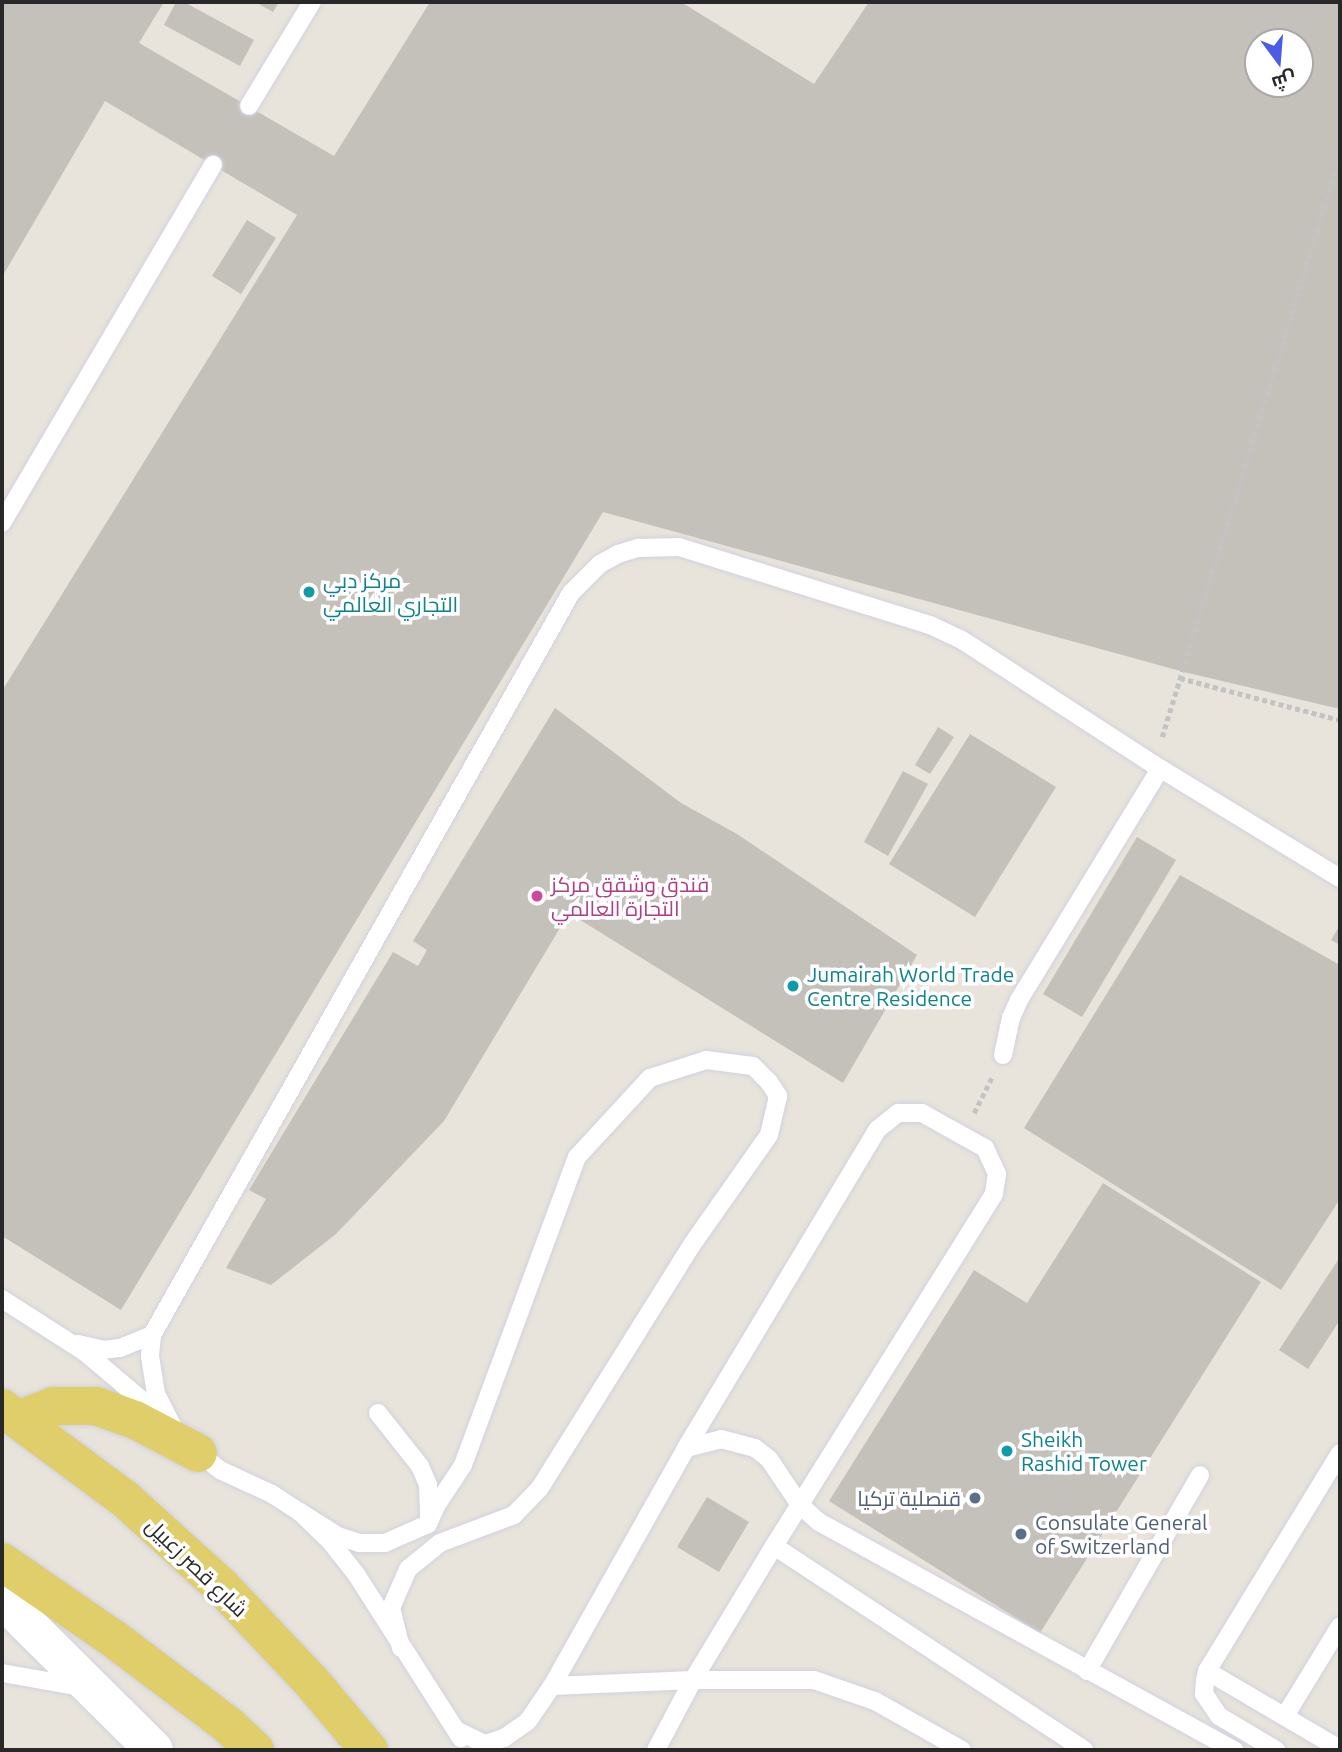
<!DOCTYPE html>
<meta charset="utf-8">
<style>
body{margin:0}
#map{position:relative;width:1342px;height:1752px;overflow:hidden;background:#e9e4db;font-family:Ubuntu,Cairo,sans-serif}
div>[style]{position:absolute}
.building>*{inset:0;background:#c4c0ba}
.path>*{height:4.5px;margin-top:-2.25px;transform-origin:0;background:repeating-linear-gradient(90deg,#c3c3c3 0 5px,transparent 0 8.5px)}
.roads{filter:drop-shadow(0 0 2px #d0d2df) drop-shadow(0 0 2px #d0d2df)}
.lane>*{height:18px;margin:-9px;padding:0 9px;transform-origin:9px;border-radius:9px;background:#fff}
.secondary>*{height:38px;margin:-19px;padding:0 19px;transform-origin:19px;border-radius:19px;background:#fff}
.primary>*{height:38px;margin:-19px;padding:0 19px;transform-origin:19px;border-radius:19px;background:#dfce69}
.dots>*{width:19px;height:19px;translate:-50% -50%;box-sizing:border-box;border:4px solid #fff;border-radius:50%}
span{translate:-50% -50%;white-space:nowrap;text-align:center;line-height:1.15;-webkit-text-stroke:7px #fff;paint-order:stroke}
.culture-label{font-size:21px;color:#0d838f}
.left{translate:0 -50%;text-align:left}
.hotel-label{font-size:21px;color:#b23c85}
.service-label{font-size:21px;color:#4e5e75}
.right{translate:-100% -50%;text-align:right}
.street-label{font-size:21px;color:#282828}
.frame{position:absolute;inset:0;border:4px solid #282828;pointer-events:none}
.north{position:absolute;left:1244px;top:28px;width:70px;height:70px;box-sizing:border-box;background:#fff;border:2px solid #a9a9a9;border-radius:50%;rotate:164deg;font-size:19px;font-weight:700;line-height:28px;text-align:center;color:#282828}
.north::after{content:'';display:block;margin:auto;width:24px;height:32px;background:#4c5ce4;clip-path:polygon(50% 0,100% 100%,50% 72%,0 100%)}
</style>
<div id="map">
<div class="building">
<i style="clip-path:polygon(evenodd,2px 2px,164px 2px,139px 43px,334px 156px,430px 2px,681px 2px,814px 84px,869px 2px,1340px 2px,1340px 709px,1184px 672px,603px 512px,121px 1310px,2px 1236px,2px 691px,297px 215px,105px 101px,2px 277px,2px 2px,1258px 42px,1300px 42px,1300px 84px,1258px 84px,1258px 42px)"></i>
<i style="clip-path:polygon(176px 2px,184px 2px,254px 40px,240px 66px,164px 25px)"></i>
<i style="clip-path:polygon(255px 2px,279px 2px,273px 12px)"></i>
<i style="clip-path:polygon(247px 220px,276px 238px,241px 294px,212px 276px)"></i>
<i style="clip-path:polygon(555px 708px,681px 803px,737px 834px,917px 955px,843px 1083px,569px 913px,444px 1121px,336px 1234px,271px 1285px,226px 1268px,266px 1199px,249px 1190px,393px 952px,418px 966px,427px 950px,413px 941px)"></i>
<i style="clip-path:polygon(938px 727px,954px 737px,930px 774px,915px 765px)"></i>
<i style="clip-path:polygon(970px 734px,1056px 787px,975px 917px,889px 864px)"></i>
<i style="clip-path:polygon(903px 771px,928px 784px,888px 856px,864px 842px)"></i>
<i style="clip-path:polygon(1137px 837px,1176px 860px,1082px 1017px,1043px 994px)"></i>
<i style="clip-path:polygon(1180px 875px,1340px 965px,1340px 1199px,1281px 1290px,1024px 1128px)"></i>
<i style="clip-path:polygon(1340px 925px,1340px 945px,1331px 940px)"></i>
<i style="clip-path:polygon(1103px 1183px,1261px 1282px,1040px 1633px,829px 1501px,974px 1270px,1027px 1303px)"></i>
<i style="clip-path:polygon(1340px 1257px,1340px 1320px,1308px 1369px,1279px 1350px)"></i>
<i style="clip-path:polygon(707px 1497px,749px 1522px,719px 1572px,677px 1547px)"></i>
</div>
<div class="path">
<i style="left:1180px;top:678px;width:165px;rotate:14.7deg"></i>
<i style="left:1162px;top:737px;width:608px;rotate:-72.97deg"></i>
<i style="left:974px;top:1113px;width:40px;rotate:-63.4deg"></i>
</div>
<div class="roads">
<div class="lane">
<i style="left:249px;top:106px;width:122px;rotate:-58.8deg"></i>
<i style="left:2px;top:523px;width:416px;rotate:-59.5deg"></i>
<i style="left:1003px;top:1055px;width:38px;rotate:-78deg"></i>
<i style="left:1011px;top:1018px;width:20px;rotate:-66deg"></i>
<i style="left:1019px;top:1000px;width:271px;rotate:-58.6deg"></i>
<i style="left:2px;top:1299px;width:100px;rotate:32.7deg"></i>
<i style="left:86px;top:1353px;width:99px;rotate:40.1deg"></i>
<i style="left:78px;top:1344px;width:26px;rotate:13deg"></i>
<i style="left:103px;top:1350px;width:17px;rotate:-7deg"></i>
<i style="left:120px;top:1348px;width:35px;rotate:-22deg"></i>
<i style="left:378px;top:1413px;width:68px;rotate:51.6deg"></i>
<i style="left:420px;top:1466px;width:21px;rotate:67deg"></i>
<i style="left:428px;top:1485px;width:34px;rotate:88deg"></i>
<i style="left:174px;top:1429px;width:39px;rotate:-117deg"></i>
<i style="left:156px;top:1394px;width:39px;rotate:-99deg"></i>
<i style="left:150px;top:1355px;width:20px;rotate:-84deg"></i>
<i style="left:152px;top:1335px;width:852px;rotate:-60.55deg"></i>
<i style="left:571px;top:593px;width:41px;rotate:-45deg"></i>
<i style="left:600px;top:564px;width:21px;rotate:-29deg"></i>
<i style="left:618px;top:554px;width:21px;rotate:-17deg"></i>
<i style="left:638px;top:548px;width:41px;rotate:-1.4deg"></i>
<i style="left:679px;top:547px;width:263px;rotate:17.3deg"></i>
<i style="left:930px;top:625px;width:35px;rotate:25deg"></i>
<i style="left:962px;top:640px;width:228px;rotate:33deg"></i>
<i style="left:1153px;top:764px;width:219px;rotate:31.4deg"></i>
<i style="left:686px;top:1448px;width:36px;rotate:-14deg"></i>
<i style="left:721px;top:1439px;width:35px;rotate:15deg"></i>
<i style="left:755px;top:1448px;width:18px;rotate:38deg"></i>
<i style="left:769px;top:1459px;width:55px;rotate:56deg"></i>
<i style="left:800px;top:1505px;width:25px;rotate:42deg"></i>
<i style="left:819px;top:1522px;width:474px;rotate:28.8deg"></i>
<i style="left:194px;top:1449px;width:33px;rotate:39deg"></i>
<i style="left:220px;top:1470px;width:57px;rotate:24.8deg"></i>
<i style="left:272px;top:1494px;width:33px;rotate:33deg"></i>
<i style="left:300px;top:1512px;width:42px;rotate:44deg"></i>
<i style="left:330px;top:1541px;width:42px;rotate:51.8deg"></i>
<i style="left:356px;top:1574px;width:195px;rotate:57.4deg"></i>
<i style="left:300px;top:1512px;width:45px;rotate:32.3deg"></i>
<i style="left:338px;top:1536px;width:23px;rotate:18deg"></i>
<i style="left:360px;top:1543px;width:25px"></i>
<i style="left:385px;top:1543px;width:47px;rotate:-23.8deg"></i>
<i style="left:428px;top:1524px;width:20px;rotate:-66deg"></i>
<i style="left:436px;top:1506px;width:49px;rotate:-56.6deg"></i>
<i style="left:463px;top:1465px;width:328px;rotate:-69.7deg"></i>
<i style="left:577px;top:1157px;width:108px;rotate:-47.3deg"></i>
<i style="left:650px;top:1078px;width:59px;rotate:-17.8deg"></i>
<i style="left:706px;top:1060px;width:47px;rotate:7.3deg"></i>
<i style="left:753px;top:1066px;width:23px;rotate:45deg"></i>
<i style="left:769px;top:1082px;width:17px;rotate:57deg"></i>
<i style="left:778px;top:1096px;width:40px;rotate:103deg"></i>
<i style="left:769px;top:1135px;width:132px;rotate:125.1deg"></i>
<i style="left:693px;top:1243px;width:289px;rotate:122deg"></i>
<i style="left:540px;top:1488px;width:37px;rotate:134deg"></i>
<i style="left:514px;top:1515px;width:79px;rotate:159.3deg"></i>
<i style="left:440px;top:1543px;width:41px;rotate:140.9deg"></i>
<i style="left:408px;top:1569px;width:43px;rotate:113.6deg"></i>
<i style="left:391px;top:1608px;width:41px;rotate:76deg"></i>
<i style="left:774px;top:1546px;width:371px;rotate:33.3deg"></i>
<i style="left:1087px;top:1671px;width:226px;rotate:-60deg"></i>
<i style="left:1207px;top:1671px;width:154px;rotate:30.4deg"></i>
<i style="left:2px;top:1673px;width:80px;rotate:10deg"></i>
<i style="left:552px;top:1686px;width:141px;rotate:-2.4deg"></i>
<i style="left:693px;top:1680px;width:121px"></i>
<i style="left:814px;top:1680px;width:65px;rotate:19deg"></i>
<i style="left:875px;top:1701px;width:100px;rotate:29.4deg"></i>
<i style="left:1285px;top:1716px;width:105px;rotate:-58.6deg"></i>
<i style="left:456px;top:1730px;width:32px;rotate:26deg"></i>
<i style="left:485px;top:1744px;width:20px;rotate:-18deg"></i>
<i style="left:504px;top:1738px;width:29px;rotate:-35deg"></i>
<i style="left:528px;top:1721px;width:42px;rotate:-55.6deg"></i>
<i style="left:552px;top:1686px;width:273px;rotate:-60.6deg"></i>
<i style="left:686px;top:1448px;width:372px;rotate:-59deg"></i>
<i style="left:878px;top:1129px;width:26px;rotate:-39deg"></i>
<i style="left:898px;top:1113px;width:24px"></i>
<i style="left:922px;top:1113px;width:72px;rotate:29.1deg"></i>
<i style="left:985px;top:1148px;width:29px;rotate:65deg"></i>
<i style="left:997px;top:1174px;width:20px;rotate:99deg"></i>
<i style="left:994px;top:1194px;width:415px;rotate:122deg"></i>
<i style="left:774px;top:1546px;width:157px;rotate:121.2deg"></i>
<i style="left:693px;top:1680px;width:79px;rotate:117.9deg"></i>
<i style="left:1276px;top:1750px;width:66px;rotate:-149.2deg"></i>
<i style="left:1219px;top:1716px;width:27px;rotate:-124deg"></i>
<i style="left:1204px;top:1694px;width:14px;rotate:-86deg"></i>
<i style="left:1205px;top:1680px;width:9px;rotate:-77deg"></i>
<i style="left:1207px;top:1671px;width:255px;rotate:-58.6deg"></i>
</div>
<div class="secondary">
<i style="left:2px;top:1599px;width:214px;rotate:44.8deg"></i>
</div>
<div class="primary">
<i style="left:2px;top:1408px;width:153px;rotate:36.5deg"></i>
<i style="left:125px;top:1499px;width:130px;rotate:42.2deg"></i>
<i style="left:221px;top:1586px;width:129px;rotate:46.6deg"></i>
<i style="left:310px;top:1680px;width:92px;rotate:49.9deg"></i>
<i style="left:20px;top:1419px;width:36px;rotate:-21deg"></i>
<i style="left:54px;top:1406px;width:42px"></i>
<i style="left:96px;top:1406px;width:41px;rotate:19.7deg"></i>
<i style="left:135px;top:1420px;width:71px;rotate:27.6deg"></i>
<i style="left:2px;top:1562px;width:136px;rotate:34.5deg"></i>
<i style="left:114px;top:1639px;width:143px;rotate:37deg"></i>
<i style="left:228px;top:1725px;width:37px;rotate:43deg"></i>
</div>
</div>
<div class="dots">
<i style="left:309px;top:592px;background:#0f9aa8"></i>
<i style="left:537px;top:896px;background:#d1479c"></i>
<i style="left:793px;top:986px;background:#0f9aa8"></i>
<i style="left:1007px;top:1451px;background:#0f9aa8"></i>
<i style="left:975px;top:1498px;background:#5c6f8a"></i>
<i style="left:1021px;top:1534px;background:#5c6f8a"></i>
</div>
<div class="culture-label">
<span class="left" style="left:323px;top:592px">مركز دبي<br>التجاري العالمي</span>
<span class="left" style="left:807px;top:986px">Jumairah World Trade<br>Centre Residence</span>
<span class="left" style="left:1021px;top:1451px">Sheikh<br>Rashid Tower</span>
</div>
<div class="hotel-label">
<span class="left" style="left:551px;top:896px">فندق وشقق مركز<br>التجارة العالمي</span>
</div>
<div class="service-label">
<span class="right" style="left:961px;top:1498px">قنصلية تركيا</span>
<span class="left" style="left:1035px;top:1534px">Consulate General<br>of Switzerland</span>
</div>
<div class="street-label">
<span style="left:197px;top:1567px;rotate:44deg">شارع قصر زعبيل</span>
</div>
<div class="frame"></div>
<div class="north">ش</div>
</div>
